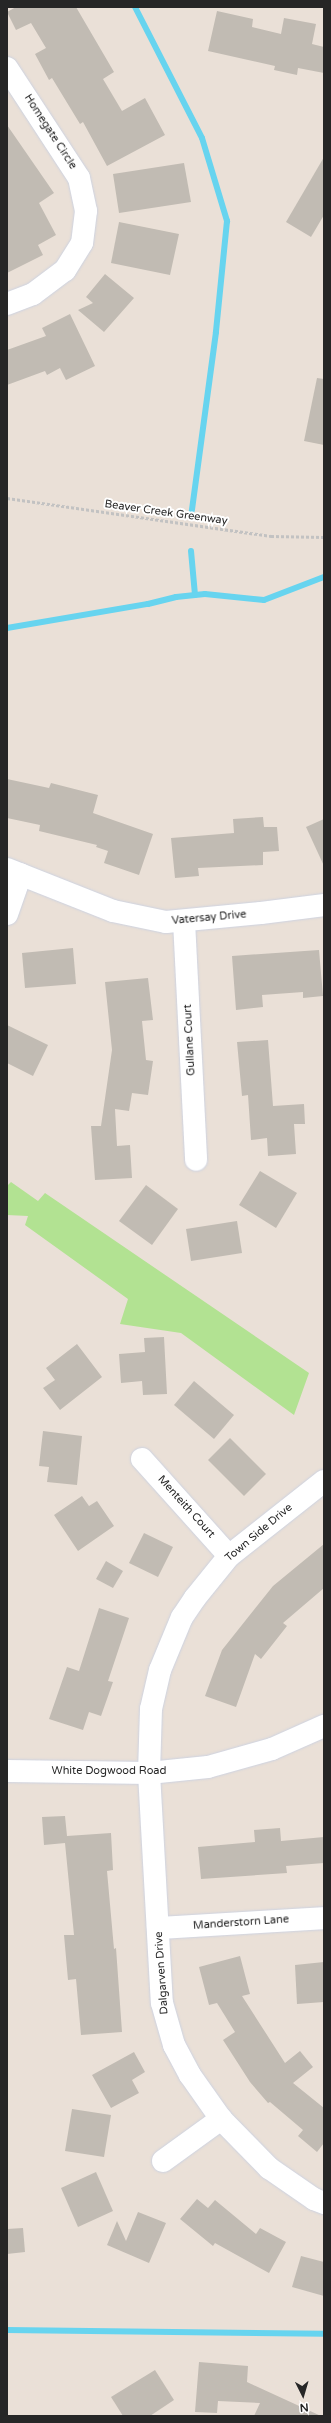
<!DOCTYPE html>
<style>
body{margin:0}
#map{position:relative;width:331px;height:2423px;overflow:hidden;background:#eae0d7;font-family:"Varela Round",sans-serif}
div>[style]{position:absolute}
.green>*{inset:0;background:#b2e292}
.stream>*{height:6px;margin:-3px;padding:0 3px;transform-origin:3px;border-radius:3px;background:#67d4ef}
.building>*{inset:0;background:#c1bbb3}
.path>*{height:2.5px;margin-top:-1.25px;transform-origin:0;background:repeating-linear-gradient(90deg,#c2c2c2 0 3px,transparent 0 5px)}
.roads{filter:drop-shadow(0 0 1px #cdd2e0) drop-shadow(0 0 1px #cdd2e0)}
.street>*{height:22px;margin:-11px;padding:0 11px;transform-origin:11px;border-radius:11px;background:#fff}
span{translate:-50% -50%;white-space:nowrap;text-align:center;line-height:1.15;-webkit-text-stroke:4px #fff;paint-order:stroke}
.street-label{font-size:11px;color:#262626}
.frame{position:absolute;inset:0;border:8px solid #262626;pointer-events:none}
.north{position:absolute;left:283px;top:2375px;width:40px;height:40px;-webkit-text-stroke:3px #fff;paint-order:stroke;rotate:175deg;font-size:11px;font-weight:700;line-height:16px;text-align:center;color:#262626}
.north::after{content:'';display:block;margin:auto;width:14px;height:18px;background:#262626;clip-path:polygon(50% 0,100% 100%,50% 72%,0 100%)}
</style>
<div id="map">
<div class="green">
<i style="clip-path:polygon(11px 1182px,38px 1201px,45px 1193px,309px 1373px,294px 1415px,181px 1333px,120px 1324px,128px 1299px,25px 1225px,28px 1216px,7px 1215px,7px 1186px)"></i>
</div>
<div class="stream">
<i style="left:135px;top:7px;width:147px;rotate:62.9deg"></i>
<i style="left:202px;top:138px;width:87px;rotate:73.2deg"></i>
<i style="left:227px;top:221px;width:112px;rotate:95.7deg"></i>
<i style="left:216px;top:332px;width:180px;rotate:97.7deg"></i>
<i style="left:191px;top:551px;width:44px;rotate:84.8deg"></i>
<i style="left:7px;top:628px;width:143px;rotate:-9.7deg"></i>
<i style="left:148px;top:604px;width:29px;rotate:-14deg"></i>
<i style="left:176px;top:597px;width:29px;rotate:-6deg"></i>
<i style="left:205px;top:594px;width:59px;rotate:5.8deg"></i>
<i style="left:264px;top:600px;width:64px;rotate:-21deg"></i>
<i style="left:7px;top:2330px;width:317px;rotate:0.7deg"></i>
</div>
<div class="building">
<i style="clip-path:polygon(16px 7px,76px 7px,114px 72px,103px 79px,122px 111px,145px 98px,165px 135px,107px 166px,83px 122px,80px 124px,52px 78px,49px 80px,35px 54px,46px 48px,31px 23px,16px 30px,7px 12px)"></i>
<i style="clip-path:polygon(217px 11px,253px 19px,252px 27px,281px 34px,284px 18px,316px 24px,312px 44px,324px 47px,324px 73px,298px 68px,297px 75px,274px 70px,275px 66px,208px 51px)"></i>
<i style="clip-path:polygon(7px 125px,54px 193px,39px 203px,56px 235px,38px 245px,43px 255px,7px 273px)"></i>
<i style="clip-path:polygon(324px 157px,324px 215px,311px 237px,286px 222px)"></i>
<i style="clip-path:polygon(184px 163px,191px 202px,119px 213px,113px 174px)"></i>
<i style="clip-path:polygon(119px 222px,179px 234px,170px 275px,111px 263px)"></i>
<i style="clip-path:polygon(105px 274px,134px 298px,104px 332px,78px 310px,93px 303px,86px 297px)"></i>
<i style="clip-path:polygon(70px 314px,95px 366px,66px 380px,60px 368px,47px 375px,45px 371px,7px 385px,7px 350px,46px 336px,42px 328px)"></i>
<i style="clip-path:polygon(317px 378px,324px 379px,324px 445px,304px 441px)"></i>
<i style="clip-path:polygon(7px 779px,49px 788px,51px 783px,98px 795px,93px 813px,153px 834px,139px 875px,104px 863px,108px 851px,96px 847px,97px 845px,39px 831px,40px 825px,7px 818px)"></i>
<i style="clip-path:polygon(263px 817px,264px 827px,277px 827px,279px 851px,263px 852px,263px 865px,198px 868px,199px 876px,175px 878px,171px 838px,234px 833px,233px 819px)"></i>
<i style="clip-path:polygon(324px 819px,324px 866px,306px 827px)"></i>
<i style="clip-path:polygon(73px 948px,76px 984px,25px 988px,22px 953px)"></i>
<i style="clip-path:polygon(319px 950px,323px 996px,303px 998px,303px 992px,262px 995px,263px 1007px,236px 1010px,232px 956px)"></i>
<i style="clip-path:polygon(148px 978px,153px 1020px,142px 1021px,146px 1060px,153px 1061px,148px 1095px,132px 1093px,129px 1111px,115px 1109px,117px 1146px,130px 1145px,132px 1178px,95px 1180px,91px 1126px,101px 1126px,112px 1050px,105px 982px)"></i>
<i style="clip-path:polygon(7px 1025px,48px 1045px,33px 1076px,7px 1063px)"></i>
<i style="clip-path:polygon(268px 1040px,273px 1106px,304px 1104px,305px 1124px,294px 1124px,296px 1154px,268px 1156px,267px 1138px,251px 1140px,248px 1095px,242px 1096px,237px 1042px)"></i>
<i style="clip-path:polygon(260px 1171px,297px 1193px,276px 1228px,239px 1205px)"></i>
<i style="clip-path:polygon(146px 1185px,178px 1209px,152px 1245px,119px 1221px)"></i>
<i style="clip-path:polygon(237px 1221px,242px 1253px,191px 1261px,186px 1229px)"></i>
<i style="clip-path:polygon(164px 1337px,167px 1394px,143px 1395px,142px 1381px,121px 1383px,119px 1354px,145px 1352px,144px 1338px)"></i>
<i style="clip-path:polygon(77px 1344px,102px 1377px,60px 1410px,43px 1388px,55px 1380px,46px 1368px)"></i>
<i style="clip-path:polygon(194px 1381px,234px 1415px,214px 1439px,174px 1405px)"></i>
<i style="clip-path:polygon(43px 1431px,82px 1436px,77px 1485px,47px 1482px,49px 1467px,39px 1466px)"></i>
<i style="clip-path:polygon(230px 1438px,266px 1474px,244px 1496px,208px 1460px)"></i>
<i style="clip-path:polygon(82px 1496px,89px 1506px,97px 1501px,114px 1526px,78px 1551px,54px 1515px)"></i>
<i style="clip-path:polygon(144px 1533px,173px 1547px,158px 1577px,129px 1563px)"></i>
<i style="clip-path:polygon(324px 1544px,324px 1588px,283px 1623px,287px 1626px,261px 1659px,255px 1654px,236px 1707px,205px 1696px,222px 1650px,273px 1586px)"></i>
<i style="clip-path:polygon(106px 1561px,123px 1571px,113px 1588px,96px 1579px)"></i>
<i style="clip-path:polygon(99px 1608px,129px 1618px,108px 1681px,113px 1682px,101px 1716px,89px 1712px,83px 1730px,49px 1719px,67px 1667px,79px 1671px)"></i>
<i style="clip-path:polygon(65px 1816px,67px 1836px,111px 1833px,113px 1870px,107px 1871px,114px 1949px,116px 1948px,122px 2032px,81px 2035px,76px 1979px,68px 1980px,64px 1935px,74px 1935px,65px 1843px,44px 1845px,42px 1817px)"></i>
<i style="clip-path:polygon(280px 1828px,281px 1841px,324px 1837px,324px 1863px,286px 1866px,287px 1873px,201px 1879px,198px 1847px,255px 1842px,254px 1830px)"></i>
<i style="clip-path:polygon(240px 1956px,250px 1994px,242px 1996px,285px 2063px,300px 2051px,313px 2067px,293px 2083px,324px 2108px,324px 2143px,317px 2152px,298px 2136px,303px 2130px,270px 2102px,268px 2103px,250px 2082px,223px 2040px,235px 2032px,217px 2003px,209px 2005px,199px 1967px)"></i>
<i style="clip-path:polygon(324px 1962px,324px 2002px,297px 2004px,295px 1965px)"></i>
<i style="clip-path:polygon(134px 2052px,145px 2072px,132px 2080px,139px 2093px,111px 2108px,92px 2075px)"></i>
<i style="clip-path:polygon(72px 2109px,111px 2115px,104px 2157px,65px 2151px)"></i>
<i style="clip-path:polygon(96px 2172px,113px 2211px,78px 2227px,61px 2188px)"></i>
<i style="clip-path:polygon(197px 2199px,208px 2208px,215px 2200px,256px 2234px,260px 2228px,286px 2242px,269px 2273px,215px 2243px,213px 2246px,180px 2219px)"></i>
<i style="clip-path:polygon(138px 2212px,166px 2223px,149px 2263px,107px 2245px,117px 2221px,126px 2241px)"></i>
<i style="clip-path:polygon(23px 2228px,25px 2252px,7px 2254px,7px 2229px)"></i>
<i style="clip-path:polygon(301px 2256px,324px 2262px,324px 2296px,292px 2287px)"></i>
<i style="clip-path:polygon(199px 2362px,248px 2366px,247px 2382px,321px 2416px,254px 2416px,260px 2403px,218px 2401px,217px 2413px,195px 2412px)"></i>
<i style="clip-path:polygon(155px 2370px,174px 2400px,150px 2416px,123px 2416px,111px 2397px)"></i>
</div>
<div class="path">
<i style="left:7px;top:498px;width:267px;rotate:8.2deg"></i>
<i style="left:271px;top:536px;width:53px;rotate:1.1deg"></i>
</div>
<div class="roads">
<div class="street">
<i style="left:7px;top:68px;width:131px;rotate:56.8deg"></i>
<i style="left:79px;top:178px;width:34px;rotate:78deg"></i>
<i style="left:86px;top:211px;width:32px;rotate:97deg"></i>
<i style="left:82px;top:243px;width:32px;rotate:122deg"></i>
<i style="left:65px;top:270px;width:40px;rotate:143deg"></i>
<i style="left:33px;top:294px;width:28px;rotate:159deg"></i>
<i style="left:7px;top:869px;width:114px;rotate:21.6deg"></i>
<i style="left:113px;top:911px;width:54px;rotate:11.7deg"></i>
<i style="left:166px;top:922px;width:95px;rotate:-5.4deg"></i>
<i style="left:261px;top:913px;width:64px;rotate:-7.2deg"></i>
<i style="left:7px;top:914px;width:42px;rotate:-70.7deg"></i>
<i style="left:184px;top:921px;width:239px;rotate:87.1deg"></i>
<i style="left:142px;top:1459px;width:130px;rotate:48.1deg"></i>
<i style="left:324px;top:1481px;width:121px;rotate:141.7deg"></i>
<i style="left:229px;top:1556px;width:54px;rotate:129deg"></i>
<i style="left:195px;top:1598px;width:23px;rotate:124deg"></i>
<i style="left:182px;top:1617px;width:57px;rotate:112.5deg"></i>
<i style="left:160px;top:1670px;width:40px;rotate:103deg"></i>
<i style="left:151px;top:1709px;width:64px;rotate:91.8deg"></i>
<i style="left:149px;top:1773px;width:230px;rotate:86.8deg"></i>
<i style="left:162px;top:2003px;width:44px;rotate:74.1deg"></i>
<i style="left:174px;top:2045px;width:34px;rotate:62deg"></i>
<i style="left:190px;top:2075px;width:54px;rotate:54.8deg"></i>
<i style="left:221px;top:2119px;width:69px;rotate:45.6deg"></i>
<i style="left:269px;top:2168px;width:55px;rotate:34.6deg"></i>
<i style="left:314px;top:2199px;width:11px;rotate:22deg"></i>
<i style="left:7px;top:1771px;width:142px;rotate:0.8deg"></i>
<i style="left:149px;top:1773px;width:59px;rotate:-5.8deg"></i>
<i style="left:208px;top:1767px;width:66px;rotate:-15.7deg"></i>
<i style="left:272px;top:1749px;width:57px;rotate:-23.9deg"></i>
<i style="left:158px;top:1928px;width:166px;rotate:-3.4deg"></i>
<i style="left:163px;top:2161px;width:72px;rotate:-35.9deg"></i>
</div>
</div>
<div class="street-label">
<span style="left:50px;top:132px;rotate:57deg">Homegate Circle</span>
<span style="left:166px;top:513px;rotate:8deg">Beaver Creek Greenway</span>
<span style="left:209px;top:918px;rotate:-5deg">Vatersay Drive</span>
<span style="left:190px;top:1040px;rotate:-93deg">Gullane Court</span>
<span style="left:186px;top:1507px;rotate:48deg">Menteith Court</span>
<span style="left:259px;top:1533px;rotate:-40deg">Town Side Drive</span>
<span style="left:109px;top:1771px">White Dogwood Road</span>
<span style="left:241px;top:1923px;rotate:-4deg">Manderstorn Lane</span>
<span style="left:162px;top:1973px;rotate:-94deg">Dalgarven Drive</span>
</div>
<div class="frame"></div>
<div class="north">N</div>
</div>
